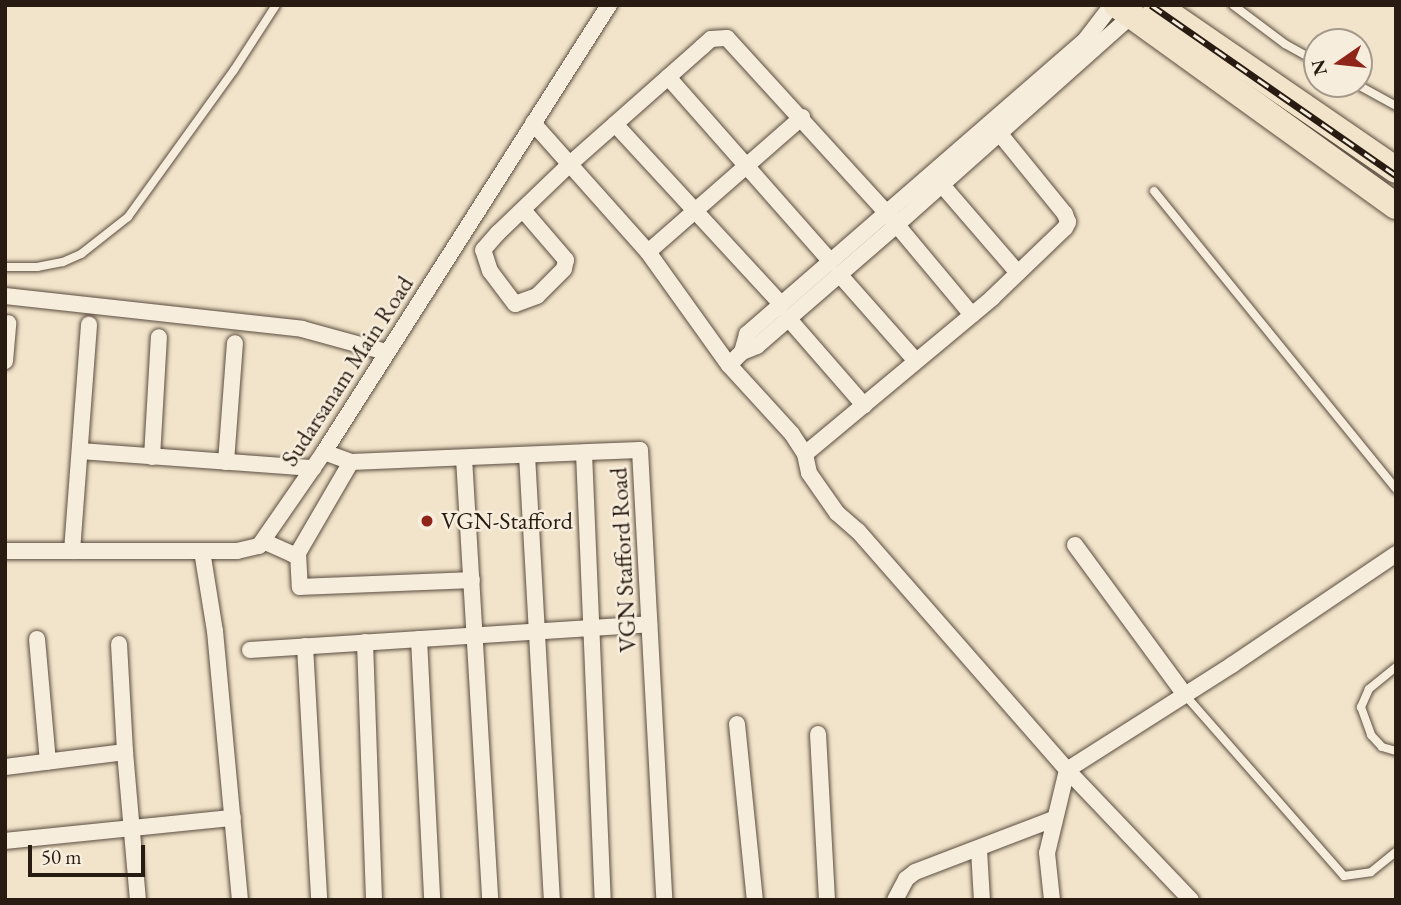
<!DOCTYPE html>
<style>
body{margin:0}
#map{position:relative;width:1401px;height:905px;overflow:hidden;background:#f2e4ca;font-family:"EB Garamond",serif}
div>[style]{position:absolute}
.roads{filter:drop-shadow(0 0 2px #5a4d3f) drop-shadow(0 0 2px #5a4d3f)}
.service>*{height:8px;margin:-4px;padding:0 4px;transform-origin:4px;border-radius:4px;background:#f7eddd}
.minor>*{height:16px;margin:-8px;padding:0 8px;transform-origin:8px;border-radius:8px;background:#f7eddd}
.trunk>*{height:26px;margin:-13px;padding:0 13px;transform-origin:13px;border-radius:13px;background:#f2e4ca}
.rail>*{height:7px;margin-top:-3.5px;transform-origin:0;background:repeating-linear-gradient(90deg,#f7eddd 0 13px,#281b11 0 26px);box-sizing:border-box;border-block:2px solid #281b11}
.dots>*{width:19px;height:19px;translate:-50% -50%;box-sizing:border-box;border:4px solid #f7eddd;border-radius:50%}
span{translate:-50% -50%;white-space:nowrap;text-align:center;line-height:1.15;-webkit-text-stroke:5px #f7eddd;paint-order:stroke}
.street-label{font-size:24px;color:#281b11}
.poi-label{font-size:24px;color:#281b11}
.left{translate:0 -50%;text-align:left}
.frame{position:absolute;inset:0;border:7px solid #281b11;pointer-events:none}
.north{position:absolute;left:1303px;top:28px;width:70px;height:70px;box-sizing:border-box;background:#f7eddd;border:2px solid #a4998b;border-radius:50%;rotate:256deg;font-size:19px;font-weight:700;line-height:28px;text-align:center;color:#281b11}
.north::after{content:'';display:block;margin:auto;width:24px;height:32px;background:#8f2418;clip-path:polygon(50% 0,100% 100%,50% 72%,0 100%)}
.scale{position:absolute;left:28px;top:845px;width:117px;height:32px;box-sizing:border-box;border:4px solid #281b11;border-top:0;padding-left:9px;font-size:21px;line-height:24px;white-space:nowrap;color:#281b11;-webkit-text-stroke:5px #f7eddd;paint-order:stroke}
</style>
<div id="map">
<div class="roads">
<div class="service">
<i style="left:1233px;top:5px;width:65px;rotate:36.9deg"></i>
<i style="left:1285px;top:44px;width:37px;rotate:29deg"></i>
<i style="left:1356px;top:84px;width:46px;rotate:28.8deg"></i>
<i style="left:1154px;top:191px;width:384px;rotate:50.9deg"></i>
<i style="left:5px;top:267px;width:32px"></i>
<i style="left:37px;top:267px;width:26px;rotate:-11deg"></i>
<i style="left:63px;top:262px;width:20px;rotate:-24deg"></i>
<i style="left:81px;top:254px;width:60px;rotate:-38.2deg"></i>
<i style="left:128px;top:217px;width:181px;rotate:-54.2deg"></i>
<i style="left:234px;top:70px;width:77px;rotate:-57.1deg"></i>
<i style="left:1396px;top:667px;width:35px;rotate:141deg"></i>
<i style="left:1369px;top:689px;width:20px;rotate:114deg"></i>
<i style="left:1361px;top:707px;width:30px;rotate:70deg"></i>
<i style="left:1371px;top:735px;width:16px;rotate:47deg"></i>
<i style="left:1382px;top:747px;width:15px;rotate:16deg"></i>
<i style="left:1185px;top:695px;width:241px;rotate:48.7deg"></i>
<i style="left:1344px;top:876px;width:27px;rotate:-8deg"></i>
<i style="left:1371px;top:872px;width:32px;rotate:-39deg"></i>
</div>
<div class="minor">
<i style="left:668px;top:77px;width:245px;rotate:48.6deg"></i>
<i style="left:533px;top:123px;width:173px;rotate:48.3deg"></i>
<i style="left:648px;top:252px;width:139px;rotate:54.4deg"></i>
<i style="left:729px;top:365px;width:93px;rotate:47.6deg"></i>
<i style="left:792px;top:434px;width:24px;rotate:57deg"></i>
<i style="left:805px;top:454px;width:19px;rotate:78deg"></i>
<i style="left:809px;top:473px;width:49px;rotate:55deg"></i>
<i style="left:837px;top:513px;width:28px;rotate:41deg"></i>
<i style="left:858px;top:531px;width:317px;rotate:48.8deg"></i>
<i style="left:1067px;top:770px;width:85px;rotate:103.5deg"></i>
<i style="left:1047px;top:853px;width:47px;rotate:83.9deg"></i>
<i style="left:615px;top:124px;width:245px;rotate:47.3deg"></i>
<i style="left:942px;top:185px;width:116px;rotate:49.2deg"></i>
<i style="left:523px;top:210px;width:66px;rotate:49.3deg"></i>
<i style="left:566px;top:260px;width:9px;rotate:103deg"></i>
<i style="left:564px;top:269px;width:38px;rotate:135deg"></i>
<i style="left:537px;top:296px;width:23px;rotate:160deg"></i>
<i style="left:515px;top:304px;width:41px;rotate:-127.1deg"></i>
<i style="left:490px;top:271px;width:22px;rotate:-108deg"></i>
<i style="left:483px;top:250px;width:23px;rotate:-49deg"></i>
<i style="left:498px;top:233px;width:101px;rotate:-43.8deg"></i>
<i style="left:571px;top:163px;width:175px;rotate:-41.5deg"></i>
<i style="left:702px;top:47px;width:12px;rotate:-42deg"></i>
<i style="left:711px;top:39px;width:16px;rotate:-4deg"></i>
<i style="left:727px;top:38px;width:236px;rotate:47.6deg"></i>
<i style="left:886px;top:212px;width:134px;rotate:50.1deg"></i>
<i style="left:648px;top:252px;width:205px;rotate:-41.2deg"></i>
<i style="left:839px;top:274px;width:116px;rotate:48.5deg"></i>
<i style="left:5px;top:296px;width:299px;rotate:6.3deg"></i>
<i style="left:302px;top:329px;width:87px;rotate:15.3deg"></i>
<i style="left:788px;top:318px;width:116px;rotate:48.9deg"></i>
<i style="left:742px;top:352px;width:19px;rotate:-74deg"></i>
<i style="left:747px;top:334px;width:449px;rotate:-41deg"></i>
<i style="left:1086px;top:39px;width:43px;rotate:-52.6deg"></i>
<i style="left:5px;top:361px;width:38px;rotate:-85deg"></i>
<i style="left:729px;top:365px;width:18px;rotate:-45deg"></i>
<i style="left:742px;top:352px;width:16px;rotate:-22deg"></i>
<i style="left:757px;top:346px;width:179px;rotate:-40.9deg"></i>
<i style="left:892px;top:229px;width:320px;rotate:-41.7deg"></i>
<i style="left:80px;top:451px;width:234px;rotate:4.2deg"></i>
<i style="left:324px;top:452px;width:29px;rotate:20deg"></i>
<i style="left:351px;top:462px;width:289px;rotate:-2.4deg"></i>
<i style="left:640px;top:450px;width:451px;rotate:86.9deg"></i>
<i style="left:584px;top:453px;width:447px;rotate:87.6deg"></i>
<i style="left:805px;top:454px;width:244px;rotate:-39.8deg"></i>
<i style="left:992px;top:298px;width:101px;rotate:-43.8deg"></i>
<i style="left:1065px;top:228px;width:7px;rotate:-63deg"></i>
<i style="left:1068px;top:222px;width:9px;rotate:-111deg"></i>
<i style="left:1065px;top:214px;width:103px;rotate:-129.1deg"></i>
<i style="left:527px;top:455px;width:446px;rotate:86.8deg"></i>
<i style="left:152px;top:457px;width:120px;rotate:-86.7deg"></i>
<i style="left:464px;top:458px;width:443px;rotate:86.6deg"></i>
<i style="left:226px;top:462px;width:119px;rotate:-85.7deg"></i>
<i style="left:263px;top:541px;width:32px;rotate:24deg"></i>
<i style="left:292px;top:554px;width:6px;rotate:-9deg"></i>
<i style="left:298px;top:553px;width:105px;rotate:-59.8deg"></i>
<i style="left:1075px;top:545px;width:186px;rotate:53.7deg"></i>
<i style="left:5px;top:551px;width:232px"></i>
<i style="left:237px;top:551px;width:23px;rotate:-13deg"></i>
<i style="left:259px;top:546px;width:114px;rotate:-55.3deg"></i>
<i style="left:324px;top:452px;width:530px;rotate:-57.48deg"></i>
<i style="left:72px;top:551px;width:227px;rotate:-85.7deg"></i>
<i style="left:202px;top:551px;width:81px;rotate:80.8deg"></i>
<i style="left:215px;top:631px;width:270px;rotate:84.7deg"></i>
<i style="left:298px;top:553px;width:34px;rotate:87deg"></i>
<i style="left:300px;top:587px;width:172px;rotate:-2.3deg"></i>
<i style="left:37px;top:639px;width:123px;rotate:84.9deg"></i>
<i style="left:419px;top:639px;width:261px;rotate:87.1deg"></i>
<i style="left:365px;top:642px;width:258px;rotate:88deg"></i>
<i style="left:119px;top:644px;width:108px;rotate:86.8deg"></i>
<i style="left:125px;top:752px;width:149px;rotate:85deg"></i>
<i style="left:305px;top:646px;width:254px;rotate:86.8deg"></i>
<i style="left:250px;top:650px;width:400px;rotate:-3.7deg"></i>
<i style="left:737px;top:724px;width:177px;rotate:84.2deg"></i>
<i style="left:818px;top:734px;width:166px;rotate:86.9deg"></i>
<i style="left:5px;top:767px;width:121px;rotate:-7.1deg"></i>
<i style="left:5px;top:841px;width:229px;rotate:-5.8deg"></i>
<i style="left:979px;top:850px;width:50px;rotate:86.6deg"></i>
<i style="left:895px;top:900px;width:24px;rotate:-62deg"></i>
<i style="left:906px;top:879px;width:11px;rotate:-38deg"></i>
<i style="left:915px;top:872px;width:149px;rotate:-20.9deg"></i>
<i style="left:1191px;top:900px;width:180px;rotate:-133.6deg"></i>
<i style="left:1067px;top:770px;width:196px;rotate:-32.5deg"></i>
<i style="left:1232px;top:665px;width:198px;rotate:-34.1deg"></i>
</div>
<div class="trunk">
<i style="left:1117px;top:5px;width:344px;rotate:35.8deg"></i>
<i style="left:1156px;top:5px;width:291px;rotate:34.5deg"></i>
</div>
</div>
<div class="rail">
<i style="left:1151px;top:5px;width:298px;rotate:34.8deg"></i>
</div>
<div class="dots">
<i style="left:427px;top:521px;background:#8f2418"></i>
</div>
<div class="street-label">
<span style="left:347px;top:371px;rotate:-57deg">Sudarsanam Main Road</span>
<span style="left:623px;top:560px;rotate:-93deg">VGN Stafford Road</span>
</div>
<div class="poi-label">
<span class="left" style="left:441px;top:521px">VGN-Stafford</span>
</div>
<div class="frame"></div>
<div class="north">N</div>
<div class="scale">50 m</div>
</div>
